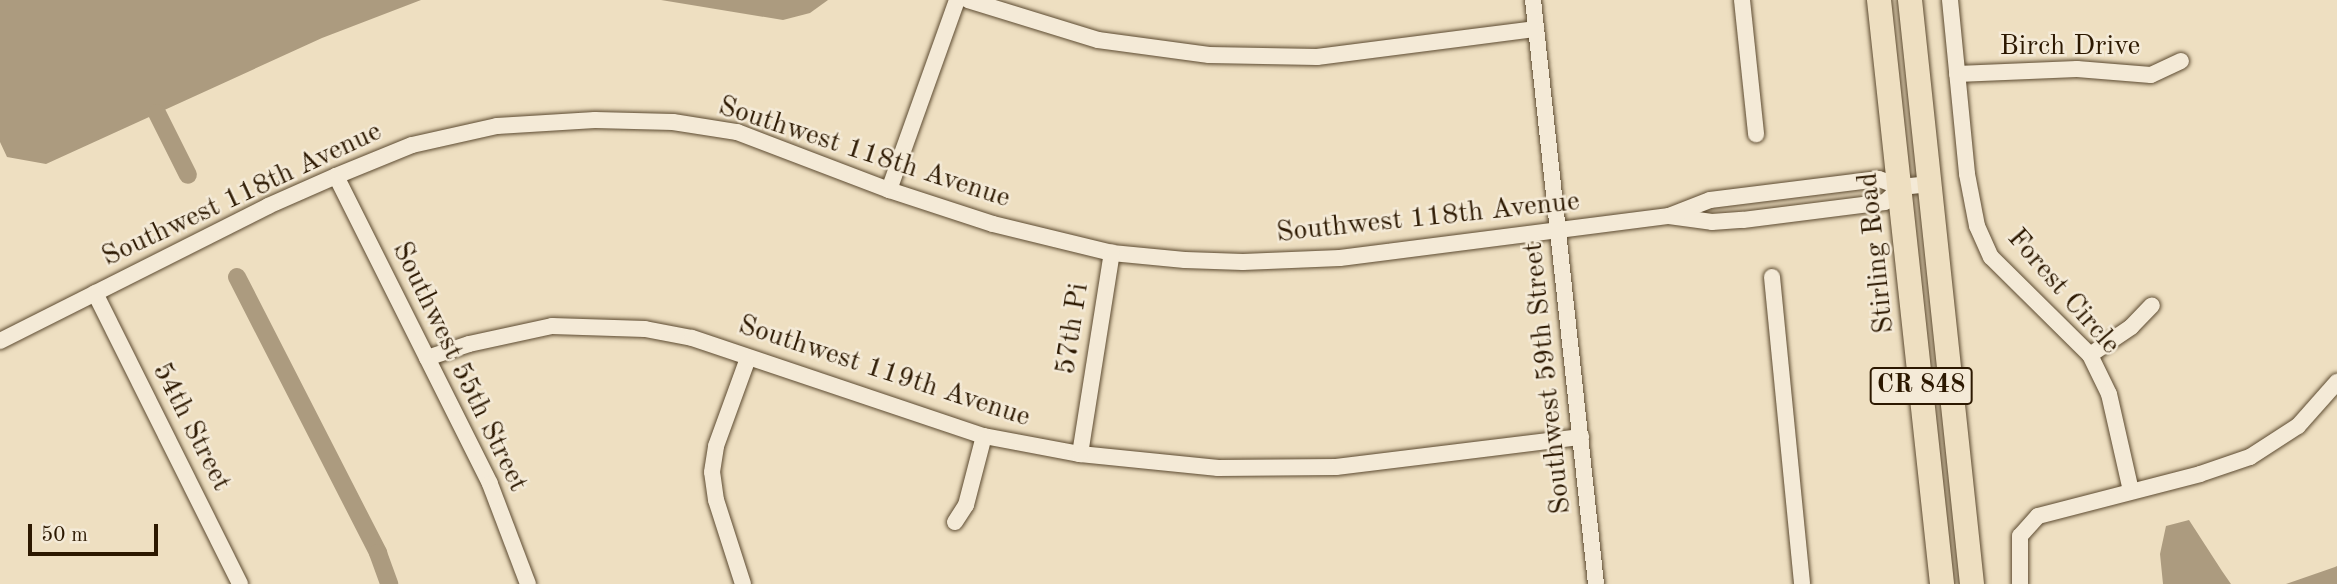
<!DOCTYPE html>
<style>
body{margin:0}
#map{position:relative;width:2337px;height:584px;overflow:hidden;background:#eedfc1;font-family:"Old Standard TT",serif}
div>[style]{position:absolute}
.water>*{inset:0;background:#ac9b7f}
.canal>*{height:18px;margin:-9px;padding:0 9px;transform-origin:9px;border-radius:9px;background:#ac9b7f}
.roads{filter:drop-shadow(0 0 2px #5c4a30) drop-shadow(0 0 2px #5c4a30)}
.street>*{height:16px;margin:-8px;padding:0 8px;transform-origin:8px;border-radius:8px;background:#f4ead7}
.primary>*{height:24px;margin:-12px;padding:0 12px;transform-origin:12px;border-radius:12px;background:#eedfc1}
span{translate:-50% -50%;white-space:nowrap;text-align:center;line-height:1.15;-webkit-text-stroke:5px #f4ead7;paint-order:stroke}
.shield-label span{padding:2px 5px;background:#f4ead7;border:2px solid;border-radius:5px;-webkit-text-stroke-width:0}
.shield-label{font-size:26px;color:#2c1800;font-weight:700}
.street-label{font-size:28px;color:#2c1800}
.scale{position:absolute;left:28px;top:524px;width:130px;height:32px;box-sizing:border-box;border:4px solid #2c1800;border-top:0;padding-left:9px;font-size:21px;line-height:24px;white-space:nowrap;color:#2c1800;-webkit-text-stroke:5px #f4ead7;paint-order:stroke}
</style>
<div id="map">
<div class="water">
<i style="clip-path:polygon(0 0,421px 0,322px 38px,46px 164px,7px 157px,0 142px)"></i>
<i style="clip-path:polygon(661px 0,828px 0,810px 13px,783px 20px)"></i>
<i style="clip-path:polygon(2189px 520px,2222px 571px,2231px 584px,2163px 584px,2160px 554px,2166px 526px)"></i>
<i style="clip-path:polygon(2337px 566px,2337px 584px,2286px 584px,2335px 567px)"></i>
</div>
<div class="canal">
<i style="left:157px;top:113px;width:69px;rotate:63.4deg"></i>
<i style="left:237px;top:277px;width:310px;rotate:62.9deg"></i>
<i style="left:378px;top:553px;width:33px;rotate:70deg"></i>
</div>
<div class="roads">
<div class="street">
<i style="left:968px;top:0;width:136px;rotate:17.1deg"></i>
<i style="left:1098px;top:40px;width:112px;rotate:7.7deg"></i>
<i style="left:1209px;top:55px;width:108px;rotate:1.1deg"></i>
<i style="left:1317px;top:57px;width:221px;rotate:-7.3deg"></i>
<i style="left:1533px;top:0;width:587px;rotate:83.84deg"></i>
<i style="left:1742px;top:0;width:135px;rotate:84deg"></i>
<i style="left:1950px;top:0;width:175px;rotate:84.4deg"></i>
<i style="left:1967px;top:174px;width:53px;rotate:79.1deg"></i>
<i style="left:1977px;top:226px;width:34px;rotate:66deg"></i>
<i style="left:1991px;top:257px;width:139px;rotate:44.7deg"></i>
<i style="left:2090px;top:355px;width:43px;rotate:64deg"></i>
<i style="left:2109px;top:394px;width:99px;rotate:77.2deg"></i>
<i style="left:1957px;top:74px;width:120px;rotate:-2.4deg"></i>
<i style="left:2077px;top:69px;width:74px;rotate:4.6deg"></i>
<i style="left:2151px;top:75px;width:33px;rotate:-25deg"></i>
<i style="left:336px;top:176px;width:344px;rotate:63.4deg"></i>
<i style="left:490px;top:484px;width:107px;rotate:69.2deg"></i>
<i style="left:889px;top:190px;width:202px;rotate:-70.3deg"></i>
<i style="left:1669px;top:216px;width:43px;rotate:7.9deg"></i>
<i style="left:1712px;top:222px;width:31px;rotate:-4deg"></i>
<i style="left:1743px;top:220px;width:143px;rotate:-7.2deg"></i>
<i style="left:1885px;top:202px;width:22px;rotate:-43deg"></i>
<i style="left:1772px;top:277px;width:308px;rotate:84.4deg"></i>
<i style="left:95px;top:293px;width:325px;rotate:63.5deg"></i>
<i style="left:0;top:341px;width:300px;rotate:-26.7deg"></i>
<i style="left:268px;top:206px;width:74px;rotate:-23.8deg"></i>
<i style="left:336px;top:176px;width:82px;rotate:-22.2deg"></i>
<i style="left:412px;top:145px;width:87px;rotate:-12.6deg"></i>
<i style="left:497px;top:126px;width:98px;rotate:-3.5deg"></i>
<i style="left:595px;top:120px;width:78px;rotate:1.5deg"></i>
<i style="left:673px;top:122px;width:65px;rotate:8.9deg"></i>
<i style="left:737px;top:132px;width:163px;rotate:20.9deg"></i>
<i style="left:889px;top:190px;width:109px;rotate:18.1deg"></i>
<i style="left:993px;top:224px;width:122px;rotate:13.7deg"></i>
<i style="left:1112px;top:253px;width:73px;rotate:5.5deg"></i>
<i style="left:1185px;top:260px;width:58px;rotate:2deg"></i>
<i style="left:1243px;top:262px;width:97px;rotate:-2.4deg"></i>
<i style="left:1340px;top:258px;width:332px;rotate:-7.3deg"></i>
<i style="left:1669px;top:216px;width:44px;rotate:-21.3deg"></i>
<i style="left:1710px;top:200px;width:170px;rotate:-7.1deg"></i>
<i style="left:1879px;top:179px;width:23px;rotate:20deg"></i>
<i style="left:1901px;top:187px;width:29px;rotate:-6deg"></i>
<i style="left:2090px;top:355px;width:50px;rotate:-34.3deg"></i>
<i style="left:2131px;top:327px;width:30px;rotate:-46deg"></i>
<i style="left:427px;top:358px;width:44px;rotate:-18.4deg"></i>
<i style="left:469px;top:344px;width:85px;rotate:-12.2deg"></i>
<i style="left:552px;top:326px;width:93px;rotate:1.8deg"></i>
<i style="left:645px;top:329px;width:48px;rotate:10.8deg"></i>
<i style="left:692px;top:338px;width:308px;rotate:18.6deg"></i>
<i style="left:984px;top:436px;width:98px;rotate:10.6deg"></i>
<i style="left:1080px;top:454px;width:139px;rotate:5.8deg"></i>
<i style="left:1218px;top:468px;width:118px;rotate:-0.5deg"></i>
<i style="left:1336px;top:467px;width:247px;rotate:-7deg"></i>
<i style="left:1080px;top:454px;width:204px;rotate:-81deg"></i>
<i style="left:955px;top:522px;width:20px;rotate:-57deg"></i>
<i style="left:966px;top:505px;width:71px;rotate:-75.4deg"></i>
<i style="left:743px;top:584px;width:88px;rotate:-107.8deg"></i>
<i style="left:716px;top:500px;width:28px;rotate:-98deg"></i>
<i style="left:712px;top:472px;width:26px;rotate:-81deg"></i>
<i style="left:716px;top:446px;width:94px;rotate:-70deg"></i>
<i style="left:2020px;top:584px;width:48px;rotate:-90deg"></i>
<i style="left:2020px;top:536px;width:27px;rotate:-48deg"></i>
<i style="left:2038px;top:516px;width:167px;rotate:-14.5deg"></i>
<i style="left:2200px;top:474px;width:53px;rotate:-18.8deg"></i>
<i style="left:2250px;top:457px;width:57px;rotate:-32.9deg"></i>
<i style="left:2298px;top:426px;width:59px;rotate:-48.4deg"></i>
</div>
<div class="primary">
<i style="left:1879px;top:0;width:587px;rotate:83.84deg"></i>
<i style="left:1910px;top:0;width:587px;rotate:83.94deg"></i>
</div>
</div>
<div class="shield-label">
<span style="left:1921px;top:386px">CR 848</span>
</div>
<div class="street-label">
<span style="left:2070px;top:47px">Birch Drive</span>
<span style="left:864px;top:153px;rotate:18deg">Southwest 118th Avenue</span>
<span style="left:242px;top:195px;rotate:-25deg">Southwest 118th Avenue</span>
<span style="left:1428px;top:218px;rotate:-6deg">Southwest 118th Avenue</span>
<span style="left:1877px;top:253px;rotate:-96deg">Stirling Road</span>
<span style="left:2063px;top:292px;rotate:49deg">Forest Circle</span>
<span style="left:1073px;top:329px;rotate:-81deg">57th Pi</span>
<span style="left:459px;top:367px;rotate:64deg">Southwest 55th Street</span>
<span style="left:884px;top:372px;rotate:18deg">Southwest 119th Avenue</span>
<span style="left:1548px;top:378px;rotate:-96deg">Southwest 59th Street</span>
<span style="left:191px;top:427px;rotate:63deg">54th Street</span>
</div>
<div class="scale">50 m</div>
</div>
